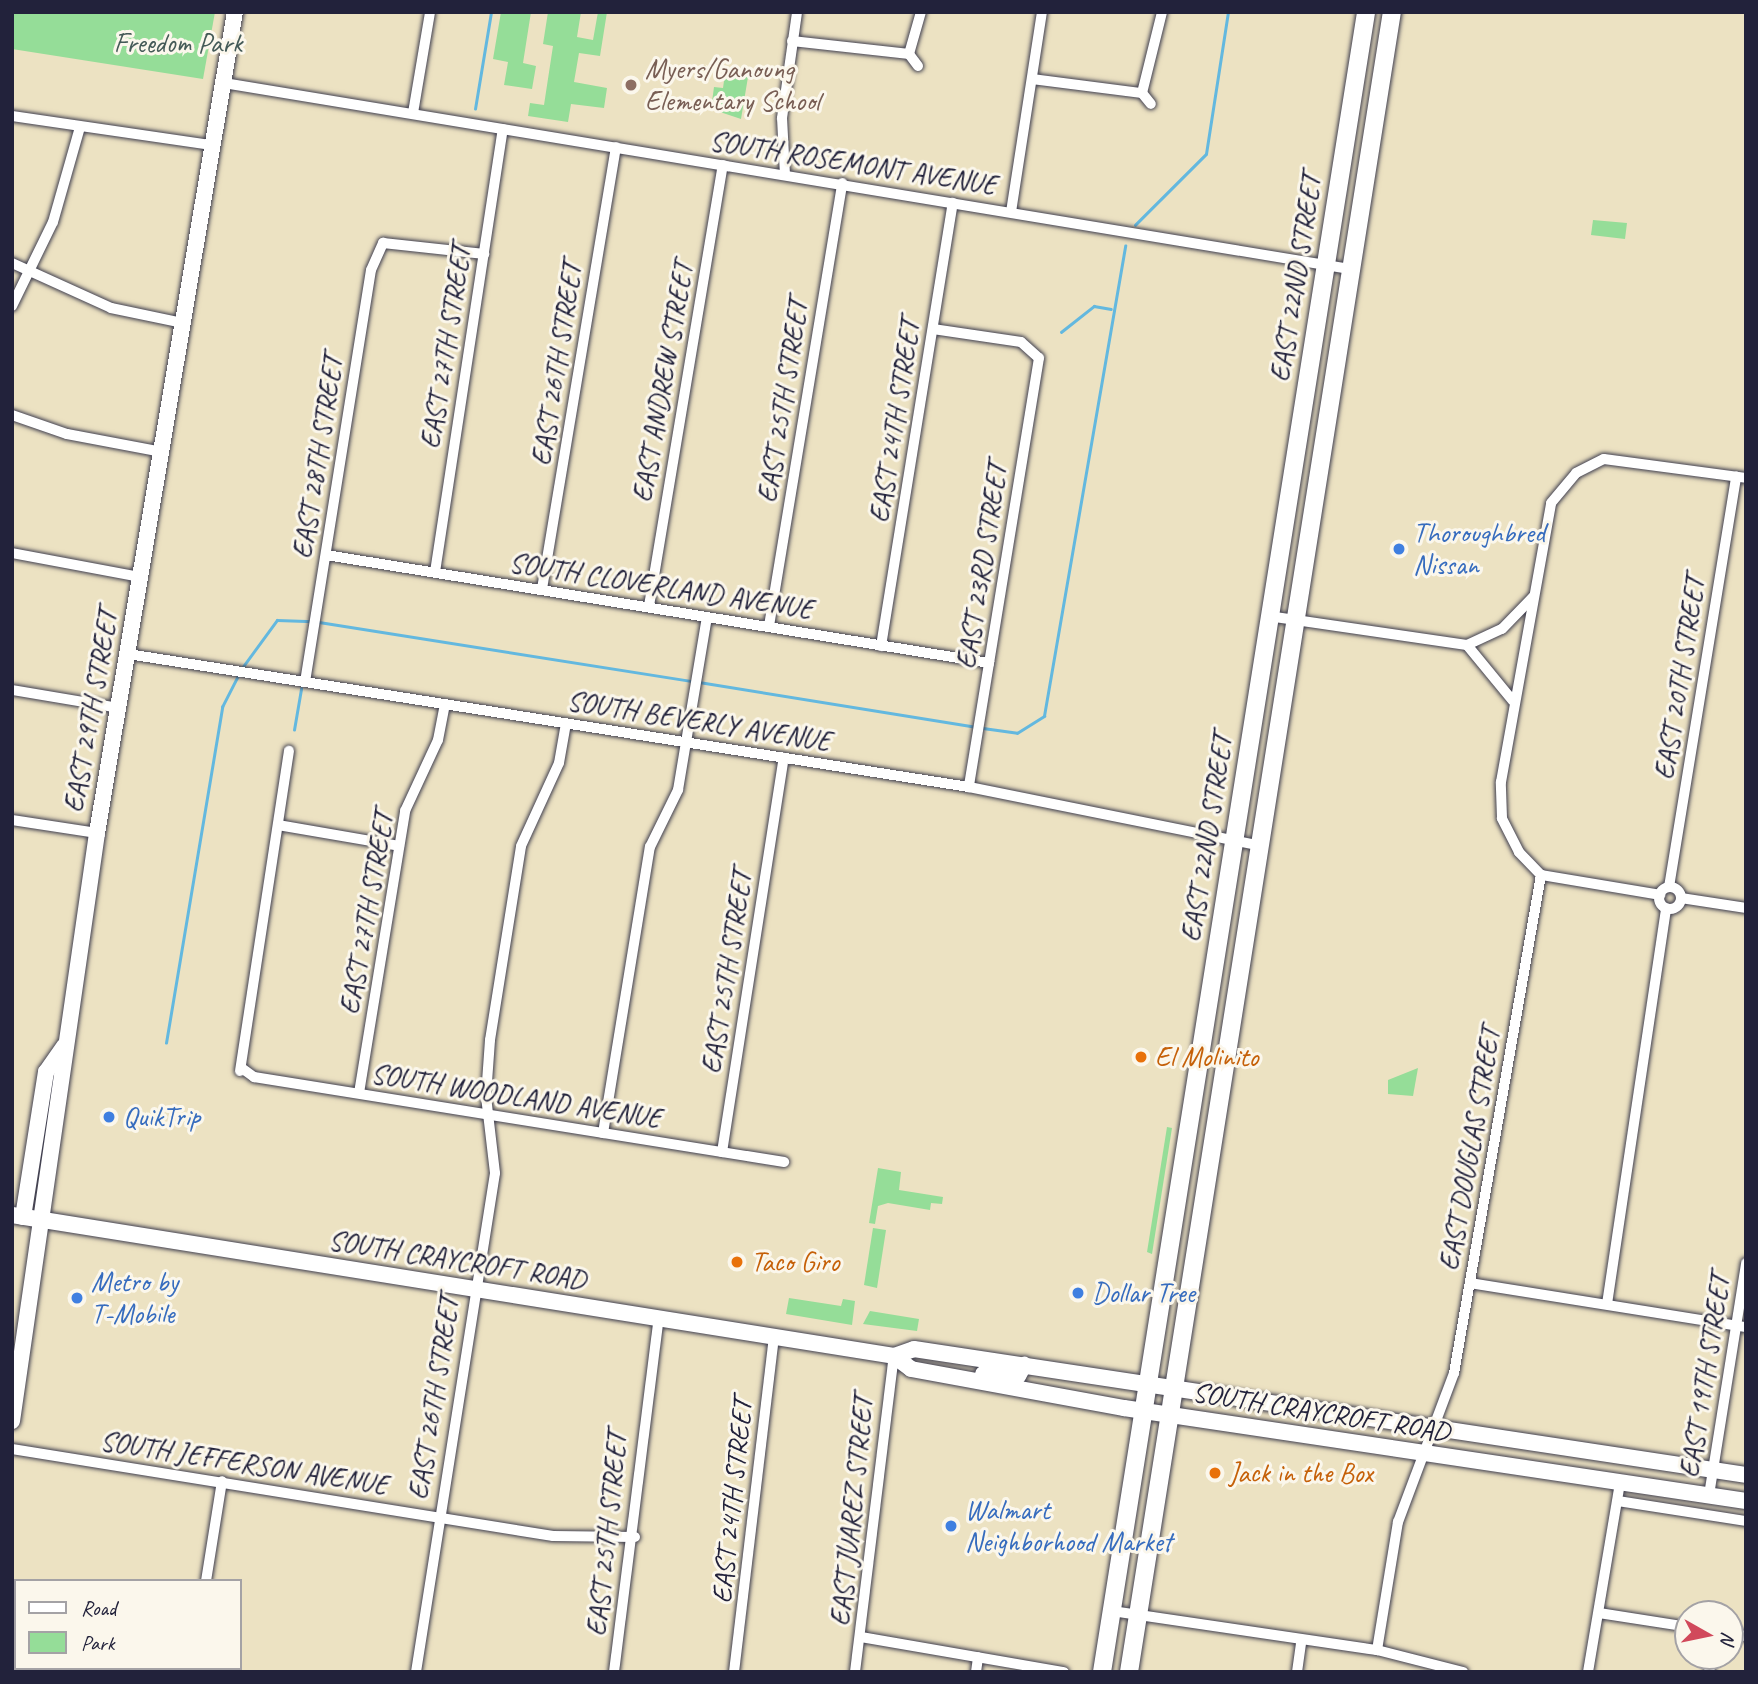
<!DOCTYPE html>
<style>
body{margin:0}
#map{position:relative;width:1758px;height:1684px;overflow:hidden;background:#ece2c2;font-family:Caveat,sans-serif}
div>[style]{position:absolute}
.green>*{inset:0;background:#95dd98}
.stream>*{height:2.5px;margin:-1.25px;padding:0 1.25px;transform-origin:1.25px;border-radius:1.25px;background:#63b8df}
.roads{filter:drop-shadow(0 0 2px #403f4f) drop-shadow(0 0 2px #403f4f)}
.street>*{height:10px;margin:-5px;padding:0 5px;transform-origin:5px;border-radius:5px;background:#fff}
.street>.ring{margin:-5px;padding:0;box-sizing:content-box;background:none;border:10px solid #fff;border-radius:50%}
.secondary>*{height:16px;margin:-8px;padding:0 8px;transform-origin:8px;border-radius:8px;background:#fff}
.primary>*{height:18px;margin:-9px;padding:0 9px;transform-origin:9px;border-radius:9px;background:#fff}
.dots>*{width:19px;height:19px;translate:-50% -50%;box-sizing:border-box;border:4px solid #fbf7ec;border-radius:50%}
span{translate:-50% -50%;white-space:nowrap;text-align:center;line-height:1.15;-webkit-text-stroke:6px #fbf7ec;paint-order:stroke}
.park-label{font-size:28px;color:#445a57}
.education-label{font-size:28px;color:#785e54}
.left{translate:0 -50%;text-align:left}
.street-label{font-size:28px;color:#22223b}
.shop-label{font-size:28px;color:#366cbe}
.food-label{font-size:28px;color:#c56008}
.frame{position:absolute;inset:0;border:14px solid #22223b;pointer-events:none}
.legend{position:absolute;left:14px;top:1579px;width:228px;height:91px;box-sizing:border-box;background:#fbf7ec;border:2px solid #a4a2a5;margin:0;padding:9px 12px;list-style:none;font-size:21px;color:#22223b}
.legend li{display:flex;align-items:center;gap:14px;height:35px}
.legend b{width:35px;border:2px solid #a4a2a5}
.north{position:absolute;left:1674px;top:1600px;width:70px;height:70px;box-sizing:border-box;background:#fbf7ec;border:2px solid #a4a2a5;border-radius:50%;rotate:99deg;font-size:19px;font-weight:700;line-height:28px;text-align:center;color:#22223b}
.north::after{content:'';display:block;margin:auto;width:24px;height:32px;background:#d1495b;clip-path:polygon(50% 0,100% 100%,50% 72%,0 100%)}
</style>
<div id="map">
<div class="green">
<i style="clip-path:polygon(12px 12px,215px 12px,203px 79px,12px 49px)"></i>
<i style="clip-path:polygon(501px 12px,531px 12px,523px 63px,536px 66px,532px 89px,504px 85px,508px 62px,493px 59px)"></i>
<i style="clip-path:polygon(548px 12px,581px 12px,577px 37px,593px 40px,598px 12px,607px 12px,600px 56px,579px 53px,574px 82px,607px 88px,604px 108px,571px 104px,568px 122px,528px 116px,530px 103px,544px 105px,553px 46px,543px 44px)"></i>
<i style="clip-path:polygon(725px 74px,748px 77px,741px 119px,711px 109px,714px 87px,723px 88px)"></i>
<i style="clip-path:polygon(1593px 220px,1627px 223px,1625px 239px,1591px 235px)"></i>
<i style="clip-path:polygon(1418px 1068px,1413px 1096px,1388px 1094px,1388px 1080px)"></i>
<i style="clip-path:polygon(1167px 1127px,1172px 1128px,1152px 1254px,1147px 1252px)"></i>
<i style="clip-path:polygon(878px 1168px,901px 1172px,899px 1190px,943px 1197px,942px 1204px,931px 1203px,930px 1210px,888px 1203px,878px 1206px,875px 1224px,869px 1223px)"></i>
<i style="clip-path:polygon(873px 1228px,886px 1230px,877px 1288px,864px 1285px)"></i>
<i style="clip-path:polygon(789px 1298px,841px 1306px,843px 1299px,855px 1301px,852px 1325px,786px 1314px)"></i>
<i style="clip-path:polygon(870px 1311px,919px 1319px,917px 1331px,863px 1324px)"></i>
</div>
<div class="stream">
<i style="left:475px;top:109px;width:98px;rotate:-80.6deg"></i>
<i style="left:1135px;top:225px;width:100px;rotate:-45deg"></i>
<i style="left:1206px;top:154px;width:144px;rotate:-81.2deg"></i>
<i style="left:1061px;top:332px;width:42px;rotate:-38.2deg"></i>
<i style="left:1094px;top:306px;width:17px;rotate:10deg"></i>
<i style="left:319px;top:622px;width:379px;rotate:9deg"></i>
<i style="left:242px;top:668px;width:59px;rotate:-53.9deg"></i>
<i style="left:277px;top:620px;width:36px;rotate:2deg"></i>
<i style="left:699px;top:682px;width:281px;rotate:9.2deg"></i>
<i style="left:983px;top:728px;width:34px;rotate:8deg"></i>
<i style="left:1017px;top:733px;width:32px;rotate:-32deg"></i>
<i style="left:1044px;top:716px;width:477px;rotate:-80.2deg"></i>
<i style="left:294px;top:730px;width:42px;rotate:-80.3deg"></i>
<i style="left:166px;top:1043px;width:341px;rotate:-80.5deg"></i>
<i style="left:222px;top:707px;width:38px;rotate:-63deg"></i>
</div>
<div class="roads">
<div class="street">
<i style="left:792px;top:41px;width:118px;rotate:6.3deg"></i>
<i style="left:909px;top:54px;width:44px;rotate:-74.1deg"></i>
<i style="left:909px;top:54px;width:15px;rotate:53deg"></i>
<i style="left:1032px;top:79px;width:111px;rotate:7.3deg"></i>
<i style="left:224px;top:83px;width:1141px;rotate:9.38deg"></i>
<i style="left:1142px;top:93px;width:83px;rotate:-76.1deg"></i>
<i style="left:1142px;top:93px;width:14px;rotate:51deg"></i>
<i style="left:413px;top:113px;width:102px;rotate:-80.4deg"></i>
<i style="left:12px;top:116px;width:202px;rotate:8.3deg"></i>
<i style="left:785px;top:175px;width:57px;rotate:-93deg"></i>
<i style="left:782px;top:118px;width:107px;rotate:-81.9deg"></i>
<i style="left:1011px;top:212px;width:202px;rotate:-81.2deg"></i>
<i style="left:383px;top:243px;width:102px;rotate:6.2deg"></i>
<i style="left:12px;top:263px;width:109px;rotate:24.4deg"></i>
<i style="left:111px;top:308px;width:74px;rotate:11.8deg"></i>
<i style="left:12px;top:306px;width:93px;rotate:-64deg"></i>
<i style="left:53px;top:222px;width:99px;rotate:-74.1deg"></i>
<i style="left:933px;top:329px;width:89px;rotate:8.4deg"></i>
<i style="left:1021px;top:342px;width:24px;rotate:42deg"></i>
<i style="left:1039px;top:358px;width:435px;rotate:99.3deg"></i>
<i style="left:12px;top:415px;width:58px;rotate:19.1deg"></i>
<i style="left:67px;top:434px;width:97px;rotate:10.7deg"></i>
<i style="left:12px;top:553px;width:130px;rotate:10.6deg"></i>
<i style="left:326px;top:555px;width:672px;rotate:9.25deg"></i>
<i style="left:435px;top:572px;width:448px;rotate:-81.3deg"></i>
<i style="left:542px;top:589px;width:448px;rotate:-80.5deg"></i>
<i style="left:649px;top:606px;width:447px;rotate:-80.5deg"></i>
<i style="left:1268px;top:616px;width:201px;rotate:8.3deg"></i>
<i style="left:1467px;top:645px;width:72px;rotate:50.6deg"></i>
<i style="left:769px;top:626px;width:449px;rotate:-80.6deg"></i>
<i style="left:1467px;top:645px;width:38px;rotate:-25deg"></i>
<i style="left:1502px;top:629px;width:46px;rotate:-45.9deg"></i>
<i style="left:881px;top:646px;width:449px;rotate:-80.8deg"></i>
<i style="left:128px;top:654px;width:851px;rotate:8.99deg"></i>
<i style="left:969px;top:787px;width:298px;rotate:11.4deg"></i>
<i style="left:305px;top:682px;width:417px;rotate:-80.9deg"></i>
<i style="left:371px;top:270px;width:30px;rotate:-66deg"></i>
<i style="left:12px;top:690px;width:109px;rotate:9.5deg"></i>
<i style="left:12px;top:820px;width:86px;rotate:8.7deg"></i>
<i style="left:278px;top:825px;width:123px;rotate:9.8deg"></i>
<i style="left:1541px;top:875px;width:32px;rotate:-134deg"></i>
<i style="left:1519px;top:852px;width:38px;rotate:-117deg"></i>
<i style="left:1502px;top:818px;width:36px;rotate:-92deg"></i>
<i style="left:1501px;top:782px;width:283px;rotate:-79.8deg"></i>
<i style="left:1551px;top:503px;width:39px;rotate:-50deg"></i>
<i style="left:1576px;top:473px;width:31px;rotate:-27deg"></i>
<i style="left:1604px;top:459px;width:143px;rotate:7.6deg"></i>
<i style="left:1541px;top:875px;width:121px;rotate:9.5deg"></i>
<i style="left:1669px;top:887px;width:416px;rotate:-80.7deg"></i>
<i class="ring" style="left:1659px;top:887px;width:12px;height:12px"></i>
<i style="left:1681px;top:898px;width:66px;rotate:8.7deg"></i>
<i style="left:243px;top:1069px;width:14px;rotate:36deg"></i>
<i style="left:254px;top:1077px;width:537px;rotate:9.11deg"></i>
<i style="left:240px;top:1071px;width:324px;rotate:-81.3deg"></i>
<i style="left:359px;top:1093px;width:286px;rotate:-80.7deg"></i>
<i style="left:405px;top:811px;width:78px;rotate:-65.1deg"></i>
<i style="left:438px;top:740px;width:36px;rotate:-79deg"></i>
<i style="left:603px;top:1133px;width:290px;rotate:-80.7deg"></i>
<i style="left:650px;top:847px;width:64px;rotate:-63.8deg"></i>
<i style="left:678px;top:790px;width:175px;rotate:-80.5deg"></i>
<i style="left:722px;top:1152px;width:399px;rotate:-81.1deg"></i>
<i style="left:1470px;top:1283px;width:279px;rotate:9.1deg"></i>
<i style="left:1607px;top:1304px;width:400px;rotate:-81.5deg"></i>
<i style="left:12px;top:1449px;width:548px;rotate:9.14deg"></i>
<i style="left:553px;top:1536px;width:82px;rotate:0.7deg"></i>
<i style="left:1709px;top:1495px;width:235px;rotate:-80.9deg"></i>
<i style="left:1618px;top:1501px;width:130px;rotate:8.9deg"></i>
<i style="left:206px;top:1581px;width:101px;rotate:-80.9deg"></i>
<i style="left:1112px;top:1611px;width:268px;rotate:8.4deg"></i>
<i style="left:1377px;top:1650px;width:89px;rotate:14.3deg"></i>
<i style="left:1599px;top:1613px;width:90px;rotate:8.9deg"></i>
<i style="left:1730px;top:1634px;width:16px;rotate:7deg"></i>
<i style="left:861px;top:1637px;width:206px;rotate:9.8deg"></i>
<i style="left:1377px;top:1650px;width:130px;rotate:-80.7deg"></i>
<i style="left:1398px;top:1522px;width:159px;rotate:-69.4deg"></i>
<i style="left:1454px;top:1373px;width:506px;rotate:-80.09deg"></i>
<i style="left:192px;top:1672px;width:4px;rotate:-90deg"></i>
<i style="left:416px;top:1672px;width:505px;rotate:-81deg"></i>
<i style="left:495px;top:1173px;width:78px;rotate:-96.7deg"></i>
<i style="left:486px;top:1096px;width:56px;rotate:-85.9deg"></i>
<i style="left:490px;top:1040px;width:196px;rotate:-80.9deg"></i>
<i style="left:521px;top:846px;width:91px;rotate:-65.4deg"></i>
<i style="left:559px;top:763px;width:40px;rotate:-80deg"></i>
<i style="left:614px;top:1672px;width:357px;rotate:-82.8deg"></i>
<i style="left:734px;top:1672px;width:338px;rotate:-83.2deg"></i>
<i style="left:855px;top:1672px;width:318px;rotate:-83deg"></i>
<i style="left:976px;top:1672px;width:15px;rotate:-82deg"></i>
<i style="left:1297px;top:1672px;width:29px;rotate:-82deg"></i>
<i style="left:1588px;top:1672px;width:193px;rotate:-80.4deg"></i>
<i style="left:1709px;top:1672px;width:16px;rotate:-79deg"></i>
</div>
<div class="secondary">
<i style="left:12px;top:1215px;width:893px;rotate:9.08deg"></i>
<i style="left:894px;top:1356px;width:21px;rotate:-19deg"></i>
<i style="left:914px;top:1349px;width:841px;rotate:8.61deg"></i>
<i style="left:23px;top:1217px;width:147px;rotate:-81deg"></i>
<i style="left:46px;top:1072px;width:32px;rotate:-55deg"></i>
<i style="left:894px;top:1356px;width:21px;rotate:37deg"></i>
<i style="left:911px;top:1369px;width:217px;rotate:10.4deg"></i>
<i style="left:1124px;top:1408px;width:629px;rotate:8.5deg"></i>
<i style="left:983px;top:1374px;width:35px;rotate:3deg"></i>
<i style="left:1018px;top:1376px;width:13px;rotate:-61deg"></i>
<i style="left:12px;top:1421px;width:594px;rotate:-81.77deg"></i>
<i style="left:97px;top:833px;width:833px;rotate:-80.46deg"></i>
</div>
<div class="primary">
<i style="left:1102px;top:1672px;width:1681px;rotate:-80.96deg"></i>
<i style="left:1129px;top:1672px;width:1681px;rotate:-81deg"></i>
</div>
</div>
<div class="dots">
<i style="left:631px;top:85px;background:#8d6e63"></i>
<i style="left:1399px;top:549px;background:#3f7fe0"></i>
<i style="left:1141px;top:1057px;background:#e8710a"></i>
<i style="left:109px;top:1117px;background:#3f7fe0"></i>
<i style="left:737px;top:1262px;background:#e8710a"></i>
<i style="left:1078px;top:1293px;background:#3f7fe0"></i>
<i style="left:77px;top:1298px;background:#3f7fe0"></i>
<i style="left:1215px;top:1473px;background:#e8710a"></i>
<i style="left:951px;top:1526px;background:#3f7fe0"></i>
</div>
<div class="park-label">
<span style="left:178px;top:43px">Freedom Park</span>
</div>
<div class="education-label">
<span class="left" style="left:645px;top:85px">Myers/Ganoung<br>Elementary School</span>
</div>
<div class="street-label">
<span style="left:853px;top:163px;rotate:9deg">SOUTH ROSEMONT AVENUE</span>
<span style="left:1296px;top:278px;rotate:-81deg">EAST 22ND STREET</span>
<span style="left:446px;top:347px;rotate:-81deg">EAST 27TH STREET</span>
<span style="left:557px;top:364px;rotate:-81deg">EAST 26TH STREET</span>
<span style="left:663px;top:382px;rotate:-80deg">EAST ANDREW STREET</span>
<span style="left:783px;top:401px;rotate:-81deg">EAST 25TH STREET</span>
<span style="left:895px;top:421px;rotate:-81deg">EAST 24TH STREET</span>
<span style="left:318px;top:457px;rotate:-81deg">EAST 28TH STREET</span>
<span style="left:982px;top:566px;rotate:-81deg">EAST 23RD STREET</span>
<span style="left:661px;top:586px;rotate:9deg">SOUTH CLOVERLAND AVENUE</span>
<span style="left:1680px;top:678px;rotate:-81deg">EAST 20TH STREET</span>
<span style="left:91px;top:711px;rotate:-80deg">EAST 29TH STREET</span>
<span style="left:699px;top:721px;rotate:9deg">SOUTH BEVERLY AVENUE</span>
<span style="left:1207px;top:838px;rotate:-81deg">EAST 22ND STREET</span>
<span style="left:367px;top:913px;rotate:-80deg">EAST 27TH STREET</span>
<span style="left:727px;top:972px;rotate:-81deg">EAST 25TH STREET</span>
<span style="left:516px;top:1096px;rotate:9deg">SOUTH WOODLAND AVENUE</span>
<span style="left:1470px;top:1149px;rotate:-80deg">EAST DOUGLAS STREET</span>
<span style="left:457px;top:1260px;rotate:9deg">SOUTH CRAYCROFT ROAD</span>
<span style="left:1705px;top:1376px;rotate:-81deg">EAST 19TH STREET</span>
<span style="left:434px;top:1398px;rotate:-81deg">EAST 26TH STREET</span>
<span style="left:1321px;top:1412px;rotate:9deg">SOUTH CRAYCROFT ROAD</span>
<span style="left:244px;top:1463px;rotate:9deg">SOUTH JEFFERSON AVENUE</span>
<span style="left:732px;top:1501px;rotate:-84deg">EAST 24TH STREET</span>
<span style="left:852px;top:1511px;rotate:-84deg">EAST JUAREZ STREET</span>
<span style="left:607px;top:1534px;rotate:-84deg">EAST 25TH STREET</span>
</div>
<div class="shop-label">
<span class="left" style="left:1413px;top:549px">Thoroughbred<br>Nissan</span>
<span class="left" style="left:123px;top:1117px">QuikTrip</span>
<span class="left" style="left:91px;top:1298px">Metro by<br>T-Mobile</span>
<span class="left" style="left:1092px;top:1293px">Dollar Tree</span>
<span class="left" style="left:965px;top:1526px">Walmart<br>Neighborhood Market</span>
</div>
<div class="food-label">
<span class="left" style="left:1155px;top:1057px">El Molinito</span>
<span class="left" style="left:751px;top:1262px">Taco Giro</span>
<span class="left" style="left:1229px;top:1473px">Jack in the Box</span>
</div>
<div class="frame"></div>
<ul class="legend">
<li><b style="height:9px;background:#fff"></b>Road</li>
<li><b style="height:19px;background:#95dd98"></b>Park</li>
</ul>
<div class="north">N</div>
</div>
